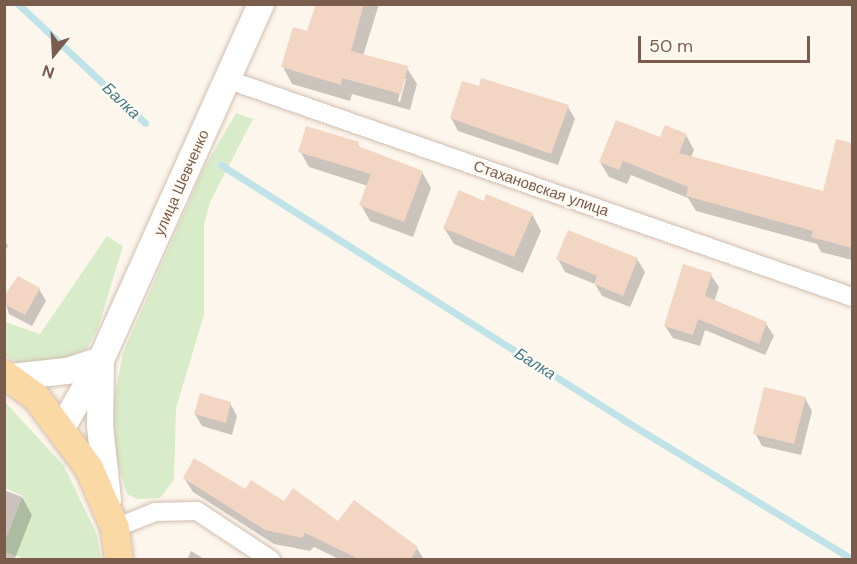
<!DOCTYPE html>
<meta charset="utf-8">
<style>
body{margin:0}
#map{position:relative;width:857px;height:564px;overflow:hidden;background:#fdf6ec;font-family:"DM Sans",sans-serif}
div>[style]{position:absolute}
.green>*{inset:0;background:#d8ecc9}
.shadow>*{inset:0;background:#0003}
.stream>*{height:7px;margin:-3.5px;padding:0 3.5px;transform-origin:3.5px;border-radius:3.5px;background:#bfe3e8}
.building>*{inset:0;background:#f3d5c3}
.roads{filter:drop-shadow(0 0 2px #d1beb0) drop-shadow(0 0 2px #d1beb0)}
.street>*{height:18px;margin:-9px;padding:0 9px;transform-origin:9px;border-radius:9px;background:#fff}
.secondary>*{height:26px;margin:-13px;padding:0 13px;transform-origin:13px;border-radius:13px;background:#fff}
.primary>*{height:28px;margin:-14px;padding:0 14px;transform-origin:14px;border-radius:14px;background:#fbd9a5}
span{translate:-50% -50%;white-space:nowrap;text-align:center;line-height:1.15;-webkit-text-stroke:5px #fffaf3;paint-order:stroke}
.street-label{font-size:15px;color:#7a5c4d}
.water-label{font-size:16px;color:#437c86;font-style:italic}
.frame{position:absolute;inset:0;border:6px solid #7a5c4d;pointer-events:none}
.north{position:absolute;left:24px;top:24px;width:60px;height:60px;-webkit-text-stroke:4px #fffaf3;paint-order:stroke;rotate:198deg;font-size:16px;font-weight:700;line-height:24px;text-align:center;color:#7a5c4d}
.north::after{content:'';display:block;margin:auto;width:21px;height:27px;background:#7a5c4d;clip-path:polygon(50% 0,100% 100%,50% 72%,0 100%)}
.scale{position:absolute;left:638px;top:36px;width:172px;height:27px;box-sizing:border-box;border:3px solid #7a5c4d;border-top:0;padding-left:8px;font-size:18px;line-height:21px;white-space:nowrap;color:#7a5c4d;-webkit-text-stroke:4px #fffaf3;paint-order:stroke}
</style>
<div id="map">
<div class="green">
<i style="clip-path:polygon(236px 113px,253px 119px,210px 202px,204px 224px,204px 315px,176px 408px,174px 480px,160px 498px,137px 499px,127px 494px,115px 454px,114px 400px,123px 353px,203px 170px)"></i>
<i style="clip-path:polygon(107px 236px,123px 246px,98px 328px,86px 350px,53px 362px,22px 364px,5px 356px,5px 322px,40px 334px)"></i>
<i style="clip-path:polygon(5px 402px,64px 466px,97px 535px,101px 559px,24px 559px,5px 552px,5px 541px,23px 496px,5px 488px)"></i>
</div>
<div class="shadow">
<i style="clip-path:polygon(evenodd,318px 4px,379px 4px,363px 56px,407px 68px,417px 84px,410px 110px,352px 94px,350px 101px,292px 84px,283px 67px,308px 33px,318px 4px,403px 79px,406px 79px,400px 102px,398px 101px,403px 79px)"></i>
<i style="clip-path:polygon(568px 107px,575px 119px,558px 165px,458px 131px,451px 118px)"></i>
<i style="clip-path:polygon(686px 135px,694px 150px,691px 158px,824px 193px,837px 141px,852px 145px,852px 260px,821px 252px,817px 244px,696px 211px,688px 198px,631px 175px,627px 184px,609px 177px,600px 162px,660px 139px)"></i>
<i style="clip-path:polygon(358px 144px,361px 149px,422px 172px,431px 188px,413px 237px,370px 221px,361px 205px,368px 186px,309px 167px,300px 151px)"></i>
<i style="clip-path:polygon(485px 203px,532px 214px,541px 231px,523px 273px,454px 244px,444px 228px)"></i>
<i style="clip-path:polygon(4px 239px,8px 246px,4px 252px)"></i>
<i style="clip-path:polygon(558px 259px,637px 259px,645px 272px,630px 307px,602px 296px,595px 284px,565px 272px)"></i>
<i style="clip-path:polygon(711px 275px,719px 287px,714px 302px,766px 324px,774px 336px,765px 355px,705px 330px,700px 346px,673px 338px,665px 326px)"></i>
<i style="clip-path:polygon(39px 289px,46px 301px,32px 326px,9px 314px,4px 298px)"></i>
<i style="clip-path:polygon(805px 398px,812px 411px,801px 455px,762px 446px,755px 433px)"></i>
<i style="clip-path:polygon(230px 403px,237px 416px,232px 435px,202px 426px,195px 414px)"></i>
<i style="clip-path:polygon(184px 478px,246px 491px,417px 548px,424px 560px,341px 560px,314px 547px,310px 551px,274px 544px,193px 492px)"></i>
<i style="clip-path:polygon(4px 490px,22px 497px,32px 515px,15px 558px,20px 560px,4px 560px)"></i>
<i style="clip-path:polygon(191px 551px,206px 560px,187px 560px)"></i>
</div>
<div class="stream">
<i style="left:18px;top:4px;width:174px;rotate:43.1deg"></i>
<i style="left:221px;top:165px;width:477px;rotate:32.3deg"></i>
<i style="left:624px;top:420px;width:267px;rotate:31.4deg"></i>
</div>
<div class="building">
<i style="clip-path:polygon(316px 4px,364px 4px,351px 51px,408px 66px,401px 94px,342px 78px,341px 85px,281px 67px,293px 27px,307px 31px)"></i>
<i style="clip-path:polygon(481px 78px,569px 105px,551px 154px,450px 118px,462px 81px,479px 86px)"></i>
<i style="clip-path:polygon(616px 120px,660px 137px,665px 125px,687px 134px,679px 153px,823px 191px,836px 139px,852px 143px,852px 248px,811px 237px,813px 231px,686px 196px,688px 187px,623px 161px,619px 170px,599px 162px)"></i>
<i style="clip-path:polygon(306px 126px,359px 142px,358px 146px,423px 171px,404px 222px,359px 205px,371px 174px,298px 152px)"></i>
<i style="clip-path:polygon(459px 190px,484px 201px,486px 194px,533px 213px,514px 257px,443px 228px)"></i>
<i style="clip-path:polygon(568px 230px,638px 258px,623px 296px,594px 284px,597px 276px,556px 259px)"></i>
<i style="clip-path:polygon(683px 264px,712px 273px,705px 296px,767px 322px,759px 344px,698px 319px,693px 335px,664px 326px)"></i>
<i style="clip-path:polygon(18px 276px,40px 288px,25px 315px,4px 304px,4px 296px)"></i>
<i style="clip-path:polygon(764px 387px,806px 397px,794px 444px,753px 434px)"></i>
<i style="clip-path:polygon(200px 393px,231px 402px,226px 423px,194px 414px)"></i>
<i style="clip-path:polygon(194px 458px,245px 489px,251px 480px,284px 501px,293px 488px,338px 521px,354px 500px,418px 547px,410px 560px,361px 560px,305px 533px,302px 538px,265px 530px,183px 478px)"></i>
</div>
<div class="roads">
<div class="street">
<i style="left:229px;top:80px;width:660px;rotate:19.2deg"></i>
<i style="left:115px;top:528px;width:43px;rotate:-21.8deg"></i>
<i style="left:155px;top:512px;width:42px;rotate:-1.4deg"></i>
<i style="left:197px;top:511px;width:89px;rotate:33.5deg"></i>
</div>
<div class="secondary">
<i style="left:101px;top:364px;width:62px;rotate:90.9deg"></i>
<i style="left:100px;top:426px;width:74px;rotate:83.8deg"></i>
<i style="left:11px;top:377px;width:56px;rotate:-6.1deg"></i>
<i style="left:67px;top:371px;width:36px;rotate:-18deg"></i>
<i style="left:62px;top:428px;width:78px;rotate:-60.2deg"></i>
<i style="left:101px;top:360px;width:390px;rotate:-65.8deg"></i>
</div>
<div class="primary">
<i style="left:4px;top:374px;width:39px;rotate:36deg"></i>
<i style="left:36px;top:397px;width:89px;rotate:53.3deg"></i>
<i style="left:89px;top:468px;width:65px;rotate:66.6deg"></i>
<i style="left:115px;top:528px;width:32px;rotate:83deg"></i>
</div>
</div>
<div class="street-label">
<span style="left:182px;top:183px;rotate:-66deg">улица Шевченко</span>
<span style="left:541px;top:189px;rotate:19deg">Стахановская улица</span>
</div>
<div class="water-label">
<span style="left:121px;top:101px;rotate:43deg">Балка</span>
<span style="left:535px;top:364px;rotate:32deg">Балка</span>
</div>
<div class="frame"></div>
<div class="north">N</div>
<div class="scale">50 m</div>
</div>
